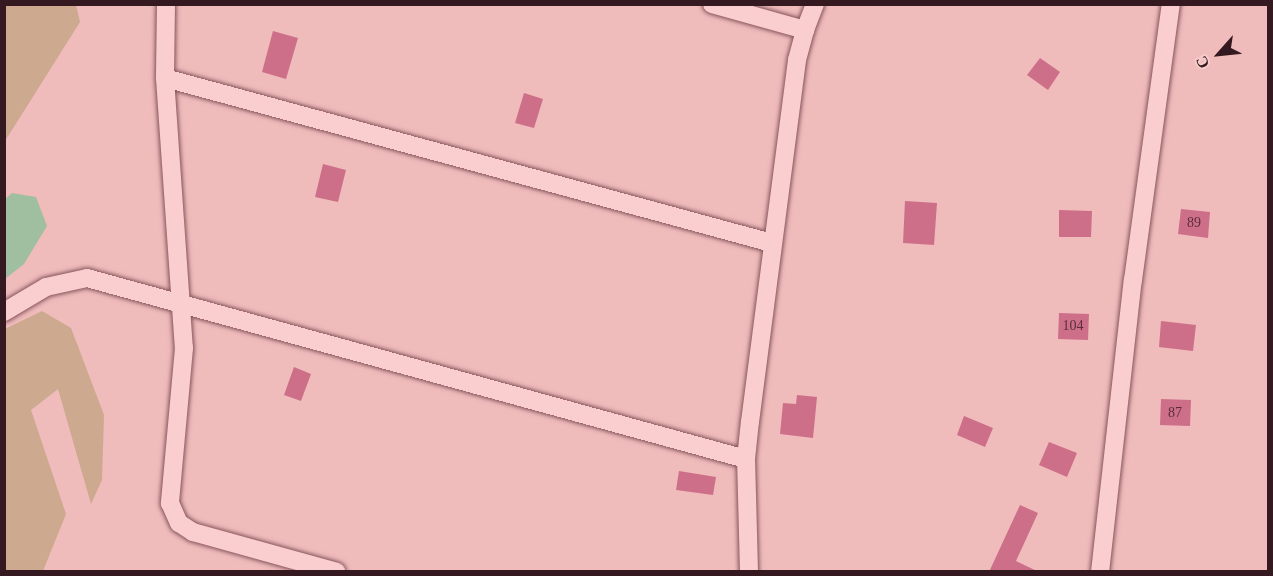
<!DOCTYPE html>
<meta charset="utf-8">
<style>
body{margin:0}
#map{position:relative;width:1273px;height:576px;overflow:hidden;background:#efbbbb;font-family:Georgia,serif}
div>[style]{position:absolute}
.green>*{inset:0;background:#cca98f}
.water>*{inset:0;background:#9fbfa0}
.building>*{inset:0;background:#ce6f8a}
.roads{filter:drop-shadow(0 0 2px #86555d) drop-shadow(0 0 2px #86555d)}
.street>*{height:18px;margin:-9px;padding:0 9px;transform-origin:9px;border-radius:9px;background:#facece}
span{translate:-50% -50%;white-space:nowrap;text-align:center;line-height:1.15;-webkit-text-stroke:5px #f6cbca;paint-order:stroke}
.number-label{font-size:14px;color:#5a2f3a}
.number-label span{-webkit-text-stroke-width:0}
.frame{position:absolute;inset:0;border:6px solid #341a20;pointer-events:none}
.north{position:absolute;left:1189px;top:24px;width:60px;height:60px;-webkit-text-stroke:4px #f6cbca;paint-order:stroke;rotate:243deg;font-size:16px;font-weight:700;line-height:24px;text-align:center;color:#341a20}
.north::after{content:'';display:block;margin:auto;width:21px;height:27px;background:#341a20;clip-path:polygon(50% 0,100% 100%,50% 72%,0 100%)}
</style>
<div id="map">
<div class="green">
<i style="clip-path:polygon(5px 4px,76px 5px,80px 22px,5px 141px)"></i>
<i style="clip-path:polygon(42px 311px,71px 328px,104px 415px,102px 480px,91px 504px,58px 389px,31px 410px,66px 514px,43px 571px,5px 571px,5px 329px)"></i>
</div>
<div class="water">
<i style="clip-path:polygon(12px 193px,36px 197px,47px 226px,24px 264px,5px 279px,5px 199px)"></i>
</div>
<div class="building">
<i style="clip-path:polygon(273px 31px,298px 38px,286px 79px,262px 72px)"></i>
<i style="clip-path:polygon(1040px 58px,1060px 72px,1048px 90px,1027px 75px)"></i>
<i style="clip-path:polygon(524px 93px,543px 99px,534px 128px,515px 123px)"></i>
<i style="clip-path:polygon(323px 164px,346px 170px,338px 202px,315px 197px)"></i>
<i style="clip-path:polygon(905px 201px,937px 203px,934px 245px,903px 243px)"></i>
<i style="clip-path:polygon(1181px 209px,1210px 212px,1208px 238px,1178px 234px)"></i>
<i style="clip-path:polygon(1059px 210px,1092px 211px,1091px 237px,1059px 237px)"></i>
<i style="clip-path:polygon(1059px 313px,1089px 314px,1088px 340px,1058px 339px)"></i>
<i style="clip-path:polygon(1161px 321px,1196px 325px,1193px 351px,1159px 347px)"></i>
<i style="clip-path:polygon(294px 367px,311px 374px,301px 401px,284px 395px)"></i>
<i style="clip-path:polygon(797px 395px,817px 397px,813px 438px,780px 434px,783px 403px,796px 404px)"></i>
<i style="clip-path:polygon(1161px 399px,1191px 400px,1190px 426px,1160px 425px)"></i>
<i style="clip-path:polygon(964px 416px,993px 428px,985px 447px,957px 435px)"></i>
<i style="clip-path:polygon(1049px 442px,1077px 453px,1067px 477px,1039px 465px)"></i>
<i style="clip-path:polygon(679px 471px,716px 477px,713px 495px,676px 490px)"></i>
<i style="clip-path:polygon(1020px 505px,1038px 513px,1016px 561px,1039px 572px,989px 572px)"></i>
</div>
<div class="roads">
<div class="street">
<i style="left:166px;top:4px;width:74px;rotate:90.8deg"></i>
<i style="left:165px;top:78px;width:271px;rotate:86deg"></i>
<i style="left:184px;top:348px;width:156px;rotate:95.2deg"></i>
<i style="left:170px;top:503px;width:22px;rotate:66deg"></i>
<i style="left:179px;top:523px;width:17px;rotate:33deg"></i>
<i style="left:193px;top:532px;width:149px;rotate:15.5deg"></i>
<i style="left:712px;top:4px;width:97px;rotate:15.6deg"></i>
<i style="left:805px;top:30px;width:28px;rotate:-69deg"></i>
<i style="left:165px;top:78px;width:629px;rotate:15.21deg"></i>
<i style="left:4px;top:312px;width:49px;rotate:-30.8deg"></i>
<i style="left:46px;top:287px;width:42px;rotate:-12.4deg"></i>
<i style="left:87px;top:278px;width:683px;rotate:15.36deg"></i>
<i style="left:749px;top:572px;width:113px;rotate:-91.5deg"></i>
<i style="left:746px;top:459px;width:37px;rotate:-84deg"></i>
<i style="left:750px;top:422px;width:365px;rotate:-82.6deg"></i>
<i style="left:797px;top:60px;width:31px;rotate:-75deg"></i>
<i style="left:1100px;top:572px;width:294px;rotate:-83.6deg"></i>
<i style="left:1133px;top:280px;width:279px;rotate:-82.2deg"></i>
</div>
</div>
<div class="number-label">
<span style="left:1194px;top:223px">89</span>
<span style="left:1073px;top:326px">104</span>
<span style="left:1175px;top:413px">87</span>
</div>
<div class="frame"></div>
<div class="north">С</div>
</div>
